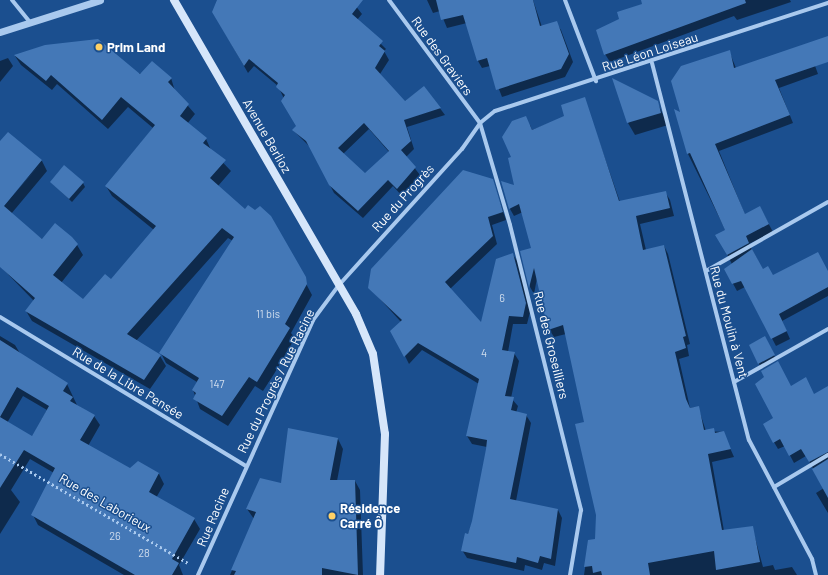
<!DOCTYPE html>
<meta charset="utf-8">
<style>
body{margin:0}
#map{position:relative;width:828px;height:575px;overflow:hidden;background:#1b4f8f;font-family:Barlow,sans-serif}
div>[style]{position:absolute}
.shadow>*{inset:0;background:#0007}
.building>*{inset:0;background:#4478b7}
.path>*{height:2.5px;margin-top:-1.25px;transform-origin:0;background:repeating-linear-gradient(90deg,#a9c9ee 0 2px,transparent 0 5px)}
.minor>*{height:4px;margin:-2px;padding:0 2px;transform-origin:2px;border-radius:2px;background:#a9c9ee}
.tertiary>*{height:7px;margin:-3.5px;padding:0 3.5px;transform-origin:3.5px;border-radius:3.5px;background:#a9c9ee}
.secondary>*{height:8px;margin:-4px;padding:0 4px;transform-origin:4px;border-radius:4px;background:#d6e6fa}
.dots>*{width:11px;height:11px;translate:-50% -50%;box-sizing:border-box;border:2px solid #1b4f8f;border-radius:50%}
span{translate:-50% -50%;white-space:nowrap;text-align:center;line-height:1.15;-webkit-text-stroke:3px #1b4f8f;paint-order:stroke}
.number-label{font-size:11px;color:#d0dded}
.number-label span{-webkit-text-stroke-width:0}
.poi-label{font-size:13px;color:#fff;font-weight:700}
.left{translate:0 -50%;text-align:left}
.street-label{font-size:13px;color:#fff}
</style>
<div id="map">
<div class="shadow">
<i style="clip-path:polygon(evenodd,218px 0,351px 0,362px 14px,357px 20px,386px 49px,384px 51px,389px 60px,380px 74px,404px 102px,424px 87px,445px 115px,407px 127px,414px 149px,406px 157px,420px 175px,402px 196px,393px 186px,363px 218px,334px 193px,311px 148px,293px 130px,297px 126px,278px 86px,254px 66px,248px 73px,213px 12px,218px 0,369px 129px,389px 152px,365px 174px,343px 154px,369px 129px)"></i>
<i style="clip-path:polygon(427px 0,533px 0,542px 27px,556px 23px,561px 30px,573px 62px,565px 77px,502px 97px,490px 66px,482px 68px,478px 61px,467px 23px,447px 28px,440px 11px,433px 13px)"></i>
<i style="clip-path:polygon(642px 0,790px 0,791px 2px,737px 20px,734px 16px,610px 62px,605px 54px,620px 19px,644px 4px)"></i>
<i style="clip-path:polygon(729px 51px,736px 68px,810px 52px,818px 74px,779px 88px,793px 123px,719px 151px,745px 215px,764px 215px,773px 232px,749px 244px,763px 270px,772px 277px,828px 273px,828px 296px,782px 321px,790px 339px,776px 346px,745px 287px,737px 291px,725px 269px,733px 266px,717px 235px,726px 231px,688px 154px,681px 114px)"></i>
<i style="clip-path:polygon(15px 56px,171px 78px,175px 91px,195px 114px,187px 124px,206px 139px,211px 150px,231px 171px,218px 186px,245px 211px,276px 227px,312px 295px,291px 333px,295px 338px,274px 374px,263px 391px,255px 386px,228px 426px,200px 409px,193px 390px,197px 382px,166px 363px,161px 353px,233px 241px,228px 238px,136px 341px,160px 356px,166px 366px,150px 389px,32px 321px,26px 311px,34px 301px,0 266px,0 210px,42px 162px,0 209px,0 143px,8px 133px,42px 161px,47px 171px,11px 214px,43px 240px,77px 245px,83px 255px,61px 283px,83px 301px,111px 280px,154px 230px,112px 196px,106px 186px,153px 128px,128px 107px,108px 129px,57px 84px,52px 90px,21px 65px)"></i>
<i style="clip-path:polygon(8px 58px,13px 66px,0 82px,0 61px)"></i>
<i style="clip-path:polygon(584px 98px,620px 202px,665px 192px,670px 200px,674px 216px,640px 224px,646px 250px,664px 246px,668px 254px,690px 344px,687px 345px,689px 356px,679px 359px,690px 408px,698px 407px,706px 431px,723px 432px,734px 457px,712px 462px,724px 531px,752px 527px,763px 567px,773px 565px,775px 570px,792px 567px,797px 575px,584px 575px,589px 541px,596px 540px,597px 515px,585px 423px,566px 334px,554px 337px,549px 329px,537px 278px,534px 294px,530px 287px,521px 252px,533px 249px,523px 212px,514px 216px,510px 209px,515px 187px,512px 158px,530px 125px,532px 130px,565px 117px)"></i>
<i style="clip-path:polygon(657px 102px,668px 125px,635px 135px,628px 123px)"></i>
<i style="clip-path:polygon(492px 180px,506px 220px,492px 225px,497px 244px,450px 289px,482px 324px,513px 255px,518px 262px,530px 312px,527px 324px,513px 324px,508px 352px,514px 353px,519px 361px,511px 398px,518px 406px,516px 413px,526px 415px,531px 423px,516px 501px,558px 510px,562px 518px,555px 566px,544px 563px,542px 570px,525px 565px,524px 571px,467px 558px,462px 550px,473px 521px,487px 447px,472px 444px,467px 436px,479px 384px,422px 350px,409px 364px,405px 356px,401px 322px,369px 287px)"></i>
<i style="clip-path:polygon(51px 182px,83px 183px,85px 187px,72px 202px)"></i>
<i style="clip-path:polygon(evenodd,0 336px,15px 345px,21px 355px,67px 384px,77px 405px,94px 416px,100px 425px,88px 446px,130px 470px,138px 462px,159px 474px,164px 484px,156px 498px,194px 519px,200px 529px,179px 565px,183px 575px,124px 575px,38px 525px,33px 515px,54px 473px,30px 459px,11px 490px,20px 502px,0 534px,0 336px,23px 396px,47px 410px,32px 437px,7px 423px,23px 396px)"></i>
<i style="clip-path:polygon(765px 338px,776px 359px,761px 368px,750px 345px)"></i>
<i style="clip-path:polygon(791px 387px,814px 395px,828px 387px,828px 513px,816px 493px,824px 488px,806px 456px,794px 463px,785px 446px,778px 449px,764px 425px,775px 418px)"></i>
<i style="clip-path:polygon(338px 439px,343px 449px,337px 481px,355px 481px,360px 490px,363px 575px,230px 575px,254px 519px,247px 509px)"></i>
</div>
<div class="building">
<i style="clip-path:polygon(evenodd,217px 0,363px 0,352px 14px,383px 41px,379px 46px,385px 51px,375px 68px,405px 101px,424px 86px,441px 108px,404px 120px,411px 141px,401px 150px,416px 167px,397px 189px,388px 180px,358px 211px,329px 185px,306px 141px,292px 130px,296px 126px,281px 101px,285px 95px,276px 87px,278px 83px,249px 59px,244px 66px,212px 12px,217px 0,364px 123px,389px 151px,365px 173px,338px 148px,364px 123px)"></i>
<i style="clip-path:polygon(436px 0,533px 0,540px 26px,557px 21px,569px 54px,561px 69px,496px 90px,487px 58px,477px 61px,463px 15px,441px 20px)"></i>
<i style="clip-path:polygon(641px 0,745px 0,746px 3px,604px 55px,596px 30px,619px 19px,617px 12px,642px 4px)"></i>
<i style="clip-path:polygon(828px 36px,828px 62px,775px 80px,790px 115px,715px 144px,745px 214px,760px 206px,769px 224px,746px 236px,749px 243px,727px 255px,715px 235px,725px 230px,690px 153px,687px 154px,674px 109px,680px 112px,671px 81px,681px 66px,730px 50px,734px 68px)"></i>
<i style="clip-path:polygon(98px 39px,140px 74px,152px 61px,172px 78px,168px 82px,189px 104px,180px 116px,207px 138px,203px 143px,226px 160px,210px 178px,245px 209px,248px 205px,255px 210px,260px 206px,271px 216px,306px 277px,307px 284px,285px 324px,290px 328px,257px 382px,249px 377px,222px 416px,193px 399px,196px 393px,192px 390px,199px 378px,159px 353px,234px 237px,222px 228px,127px 334px,161px 355px,144px 380px,25px 311px,35px 298px,0 267px,0 141px,8px 132px,42px 160px,4px 206px,42px 239px,55px 223px,72px 237px,78px 244px,53px 275px,83px 299px,105px 274px,111px 279px,156px 226px,105px 186px,155px 125px,121px 97px,102px 120px,51px 75px,46px 81px,14px 55px,45px 45px)"></i>
<i style="clip-path:polygon(612px 78px,658px 101px,661px 113px,627px 123px)"></i>
<i style="clip-path:polygon(585px 97px,619px 201px,666px 191px,670px 208px,636px 216px,643px 250px,664px 245px,686px 336px,683px 337px,686px 348px,675px 352px,686px 399px,690px 408px,699px 406px,704px 430px,714px 428px,715px 433px,724px 431px,731px 449px,708px 454px,722px 530px,753px 526px,760px 562px,716px 570px,714px 551px,648px 563px,650px 575px,602px 575px,601px 571px,593px 573px,592px 566px,584px 567px,588px 540px,595px 539px,596px 515px,575px 424px,584px 422px,563px 325px,548px 330px,534px 268px,529px 288px,520px 251px,531px 248px,519px 204px,509px 209px,501px 181px,514px 185px,508px 158px,511px 157px,502px 137px,512px 121px,526px 116px,532px 130px,564px 116px,561px 105px)"></i>
<i style="clip-path:polygon(64px 165px,84px 182px,69px 199px,50px 182px)"></i>
<i style="clip-path:polygon(463px 170px,493px 179px,503px 212px,488px 217px,493px 236px,445px 282px,481px 322px,496px 259px,513px 253px,526px 303px,523px 317px,509px 316px,502px 350px,515px 352px,505px 396px,514px 397px,511px 410px,527px 414px,510px 499px,558px 509px,551px 559px,540px 556px,538px 563px,517px 557px,516px 563px,461px 551px,465px 533px,468px 534px,472px 521px,486px 449px,487px 440px,466px 436px,479px 379px,418px 343px,404px 357px,390px 331px,402px 320px,368px 288px,371px 269px)"></i>
<i style="clip-path:polygon(752px 249px,763px 269px,768px 266px,773px 275px,818px 252px,828px 271px,828px 287px,779px 314px,787px 331px,771px 339px,741px 281px,732px 284px,724px 269px)"></i>
<i style="clip-path:polygon(765px 336px,775px 355px,758px 364px,749px 345px)"></i>
<i style="clip-path:polygon(0 340px,68px 383px,63px 391px,73px 397px,70px 401px,95px 415px,80px 440px,130px 468px,138px 461px,159px 473px,149px 492px,195px 518px,172px 559px,179px 563px,172px 575px,135px 575px,31px 515px,55px 468px,24px 450px,0 488px,0 417px,32px 436px,49px 406px,17px 387px,0 417px)"></i>
<i style="clip-path:polygon(778px 361px,791px 386px,806px 377px,814px 394px,828px 386px,828px 452px,809px 462px,801px 449px,789px 456px,780px 439px,773px 443px,763px 424px,773px 418px,755px 384px,764px 377px,761px 371px)"></i>
<i style="clip-path:polygon(288px 428px,338px 438px,330px 480px,355px 480px,358px 575px,322px 568px,322px 575px,234px 575px,236px 571px,231px 570px,256px 512px,246px 509px,260px 478px,281px 483px)"></i>
<i style="clip-path:polygon(828px 459px,828px 498px,812px 469px)"></i>
</div>
<div class="path">
<i style="left:0;top:454px;width:217px;rotate:30.1deg"></i>
</div>
<div class="minor">
<i style="left:12px;top:0;width:28px;rotate:51deg"></i>
<i style="left:389px;top:0;width:153px;rotate:53.5deg"></i>
<i style="left:480px;top:123px;width:106px;rotate:73.6deg"></i>
<i style="left:510px;top:225px;width:294px;rotate:76deg"></i>
<i style="left:581px;top:510px;width:66px;rotate:99.6deg"></i>
<i style="left:565px;top:0;width:87px;rotate:69.1deg"></i>
<i style="left:652px;top:63px;width:389px;rotate:75.6deg"></i>
<i style="left:749px;top:440px;width:135px;rotate:62.1deg"></i>
<i style="left:812px;top:559px;width:16px;rotate:76deg"></i>
<i style="left:706px;top:271px;width:140px;rotate:-29.5deg"></i>
<i style="left:0;top:317px;width:288px;rotate:31.2deg"></i>
<i style="left:734px;top:382px;width:108px;rotate:-29.4deg"></i>
<i style="left:774px;top:487px;width:63px;rotate:-30.7deg"></i>
<i style="left:198px;top:575px;width:280px;rotate:-65.7deg"></i>
<i style="left:313px;top:320px;width:44px;rotate:-53.4deg"></i>
<i style="left:339px;top:285px;width:183px;rotate:-47.9deg"></i>
<i style="left:462px;top:149px;width:32px;rotate:-55deg"></i>
<i style="left:480px;top:123px;width:19px;rotate:-39deg"></i>
<i style="left:495px;top:111px;width:350px;rotate:-18deg"></i>
</div>
<div class="tertiary">
<i style="left:0;top:32px;width:105px;rotate:-17.7deg"></i>
</div>
<div class="secondary">
<i style="left:174px;top:0;width:363px;rotate:59.9deg"></i>
<i style="left:356px;top:314px;width:43px;rotate:67deg"></i>
<i style="left:373px;top:354px;width:81px;rotate:81.5deg"></i>
<i style="left:385px;top:434px;width:141px;rotate:92deg"></i>
</div>
<div class="dots">
<i style="left:99px;top:47px;background:#ffd166"></i>
<i style="left:332px;top:516px;background:#ffd166"></i>
</div>
<div class="number-label">
<span style="left:502px;top:298px">6</span>
<span style="left:268px;top:314px">11 bis</span>
<span style="left:484px;top:353px">4</span>
<span style="left:217px;top:384px">147</span>
<span style="left:115px;top:536px">26</span>
<span style="left:144px;top:553px">28</span>
</div>
<div class="poi-label">
<span class="left" style="left:107px;top:47px">Prim Land</span>
<span class="left" style="left:340px;top:516px">Résidence<br>Carré Ô</span>
</div>
<div class="street-label">
<span style="left:650px;top:52px;rotate:-18deg">Rue Léon Loiseau</span>
<span style="left:442px;top:56px;rotate:54deg">Rue des Graviers</span>
<span style="left:267px;top:136px;rotate:60deg">Avenue Berlioz</span>
<span style="left:403px;top:198px;rotate:-48deg">Rue du Progrès</span>
<span style="left:729px;top:322px;rotate:75deg">Rue du Moulin à Vent</span>
<span style="left:551px;top:345px;rotate:76deg">Rue des Groseilliers</span>
<span style="left:276px;top:381px;rotate:-64deg">Rue du Progrès / Rue Racine</span>
<span style="left:128px;top:383px;rotate:31deg">Rue de la Libre Pensée</span>
<span style="left:105px;top:503px;rotate:30deg">Rue des Laborieux</span>
<span style="left:213px;top:517px;rotate:-67deg">Rue Racine</span>
</div>
</div>
